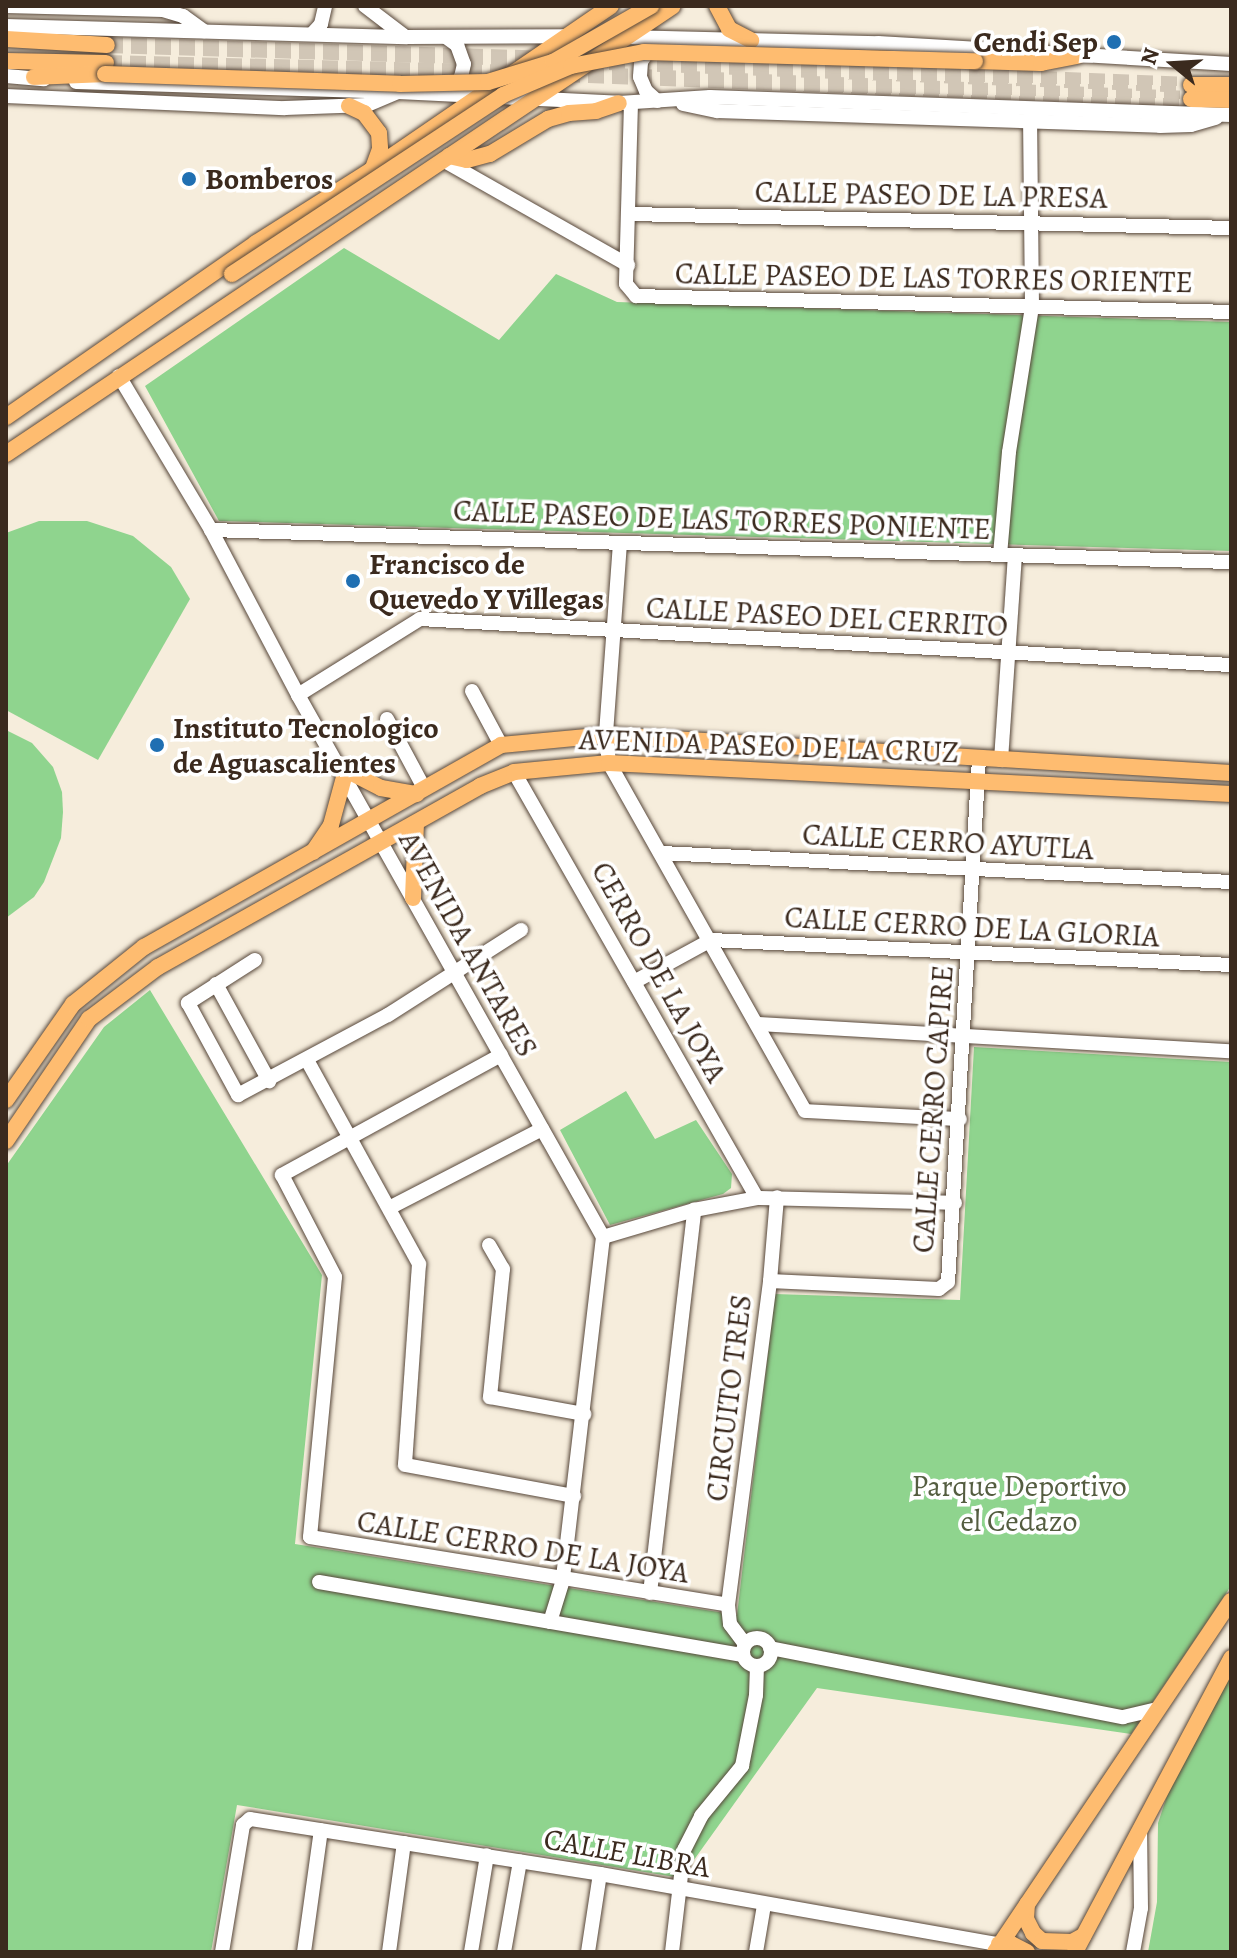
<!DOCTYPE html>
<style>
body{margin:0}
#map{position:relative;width:1237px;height:1958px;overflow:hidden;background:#f6eddc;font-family:Alegreya,serif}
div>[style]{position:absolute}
.green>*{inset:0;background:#8fd48e}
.major-tunnel>*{height:16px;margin-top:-8px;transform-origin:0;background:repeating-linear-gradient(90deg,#d1c6b6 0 16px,transparent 0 24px)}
.roads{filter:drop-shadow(0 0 2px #57473a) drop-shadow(0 0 2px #57473a)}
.minor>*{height:14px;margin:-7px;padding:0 7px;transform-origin:7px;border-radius:7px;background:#fff}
.minor>.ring{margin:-7px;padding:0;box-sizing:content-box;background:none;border:14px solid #fff;border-radius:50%}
.major>*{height:16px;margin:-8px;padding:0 8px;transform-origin:8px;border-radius:8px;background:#febc70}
.bridges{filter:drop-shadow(0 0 2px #57473a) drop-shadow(0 0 2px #57473a)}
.major-bridge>*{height:16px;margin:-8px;padding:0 8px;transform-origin:8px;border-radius:8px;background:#febc70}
.dots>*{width:22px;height:22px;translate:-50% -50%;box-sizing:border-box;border:4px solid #fff;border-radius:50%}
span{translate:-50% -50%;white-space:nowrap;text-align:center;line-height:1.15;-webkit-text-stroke:7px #fff;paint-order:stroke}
.poi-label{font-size:30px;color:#3b2a1e;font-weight:700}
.right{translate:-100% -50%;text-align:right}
.left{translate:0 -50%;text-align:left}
.street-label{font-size:30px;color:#3b2a1e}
.park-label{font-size:30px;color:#545d40}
.frame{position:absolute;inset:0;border:8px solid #3b2a1e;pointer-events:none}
.north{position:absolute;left:1133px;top:24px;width:80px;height:80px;-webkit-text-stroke:6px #fff;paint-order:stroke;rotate:288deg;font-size:22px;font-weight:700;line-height:32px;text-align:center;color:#3b2a1e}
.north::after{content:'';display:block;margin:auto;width:28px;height:36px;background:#3b2a1e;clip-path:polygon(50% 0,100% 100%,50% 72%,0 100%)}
</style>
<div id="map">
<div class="green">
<i style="clip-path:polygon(344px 248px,499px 340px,556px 274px,617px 302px,1231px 322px,1231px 551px,219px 521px,145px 386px)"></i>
<i style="clip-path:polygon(39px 521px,87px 521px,133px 536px,171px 567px,190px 599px,98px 760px,6px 710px,6px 533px)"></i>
<i style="clip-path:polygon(6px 730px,32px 743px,53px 767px,62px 792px,63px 812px,61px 838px,44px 882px,34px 897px,6px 918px)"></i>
<i style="clip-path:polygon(150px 990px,322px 1275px,295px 1544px,737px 1615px,775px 1294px,960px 1300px,974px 1047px,1231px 1062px,1231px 1586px,1131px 1734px,817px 1688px,681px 1878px,237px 1805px,211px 1952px,6px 1952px,6px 1166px,104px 1027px)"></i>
<i style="clip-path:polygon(626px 1091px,655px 1139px,696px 1120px,732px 1174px,731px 1188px,723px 1194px,610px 1225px,560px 1130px)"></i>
<i style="clip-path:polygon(1231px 1667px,1231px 1952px,1148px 1952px,1157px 1902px,1158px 1823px,1182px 1751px)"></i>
</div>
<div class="major-tunnel">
<i style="left:107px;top:45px;width:435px;rotate:1.8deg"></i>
<i style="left:609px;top:62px;width:582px;rotate:2.26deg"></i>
<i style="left:106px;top:63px;width:406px;rotate:1.4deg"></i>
<i style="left:564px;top:74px;width:627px;rotate:2.28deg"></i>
</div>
<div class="roads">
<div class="minor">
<i style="left:6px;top:6px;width:157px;rotate:1.5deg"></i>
<i style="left:163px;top:10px;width:21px;rotate:17deg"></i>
<i style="left:183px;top:16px;width:26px;rotate:36deg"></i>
<i style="left:365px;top:6px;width:48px;rotate:37.3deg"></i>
<i style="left:6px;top:26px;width:401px;rotate:1.6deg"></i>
<i style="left:407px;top:37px;width:164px;rotate:-0.3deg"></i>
<i style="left:313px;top:33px;width:12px;rotate:-48deg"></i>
<i style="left:321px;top:24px;width:18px;rotate:-77deg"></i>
<i style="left:446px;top:37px;width:14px;rotate:36deg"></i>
<i style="left:457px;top:45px;width:20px;rotate:70deg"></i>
<i style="left:464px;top:64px;width:13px;rotate:103deg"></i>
<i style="left:461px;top:77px;width:15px;rotate:127deg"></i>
<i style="left:624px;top:37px;width:254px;rotate:1.4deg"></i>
<i style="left:878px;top:43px;width:354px;rotate:3.4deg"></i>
<i style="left:651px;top:47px;width:18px;rotate:124deg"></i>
<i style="left:641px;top:62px;width:15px;rotate:94deg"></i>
<i style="left:640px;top:77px;width:15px;rotate:67deg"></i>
<i style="left:646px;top:91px;width:15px;rotate:42deg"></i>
<i style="left:6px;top:76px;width:38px;rotate:5deg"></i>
<i style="left:76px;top:82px;width:322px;rotate:1.8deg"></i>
<i style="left:398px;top:92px;width:221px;rotate:2.8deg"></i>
<i style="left:619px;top:103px;width:91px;rotate:-3.8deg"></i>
<i style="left:710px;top:97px;width:521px;rotate:1.98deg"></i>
<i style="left:6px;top:96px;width:279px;rotate:2.5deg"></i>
<i style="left:285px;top:108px;width:82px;rotate:-2.1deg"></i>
<i style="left:367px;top:105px;width:34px;rotate:-23deg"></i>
<i style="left:631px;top:103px;width:181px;rotate:91.6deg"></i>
<i style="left:626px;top:284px;width:16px;rotate:50deg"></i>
<i style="left:636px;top:296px;width:595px;rotate:1.54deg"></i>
<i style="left:683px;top:104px;width:35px;rotate:12deg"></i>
<i style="left:717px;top:111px;width:443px;rotate:1.9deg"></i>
<i style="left:1160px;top:126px;width:31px;rotate:-2deg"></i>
<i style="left:1191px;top:125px;width:26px;rotate:-16deg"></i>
<i style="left:443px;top:160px;width:213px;rotate:29.6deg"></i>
<i style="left:630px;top:214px;width:601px;rotate:1.33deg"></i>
<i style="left:119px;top:376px;width:179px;rotate:59.1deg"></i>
<i style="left:211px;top:530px;width:187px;rotate:62.2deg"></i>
<i style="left:298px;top:695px;width:622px;rotate:60.63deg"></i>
<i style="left:603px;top:1237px;width:345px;rotate:96.7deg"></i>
<i style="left:563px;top:1580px;width:44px;rotate:107.2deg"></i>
<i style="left:211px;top:530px;width:1021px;rotate:1.8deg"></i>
<i style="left:620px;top:543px;width:193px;rotate:94.2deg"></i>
<i style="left:606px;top:735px;width:28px;rotate:84deg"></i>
<i style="left:609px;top:763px;width:399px;rotate:60.6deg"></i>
<i style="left:805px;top:1111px;width:155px;rotate:3deg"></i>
<i style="left:1000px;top:555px;width:103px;rotate:-85deg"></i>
<i style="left:1009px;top:452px;width:148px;rotate:-81deg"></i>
<i style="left:1032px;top:306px;width:184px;rotate:-90.6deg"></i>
<i style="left:472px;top:691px;width:61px;rotate:61.8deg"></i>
<i style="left:298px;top:695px;width:144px;rotate:-31.9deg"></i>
<i style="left:420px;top:619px;width:812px;rotate:3.25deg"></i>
<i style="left:387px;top:719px;width:78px;rotate:61.8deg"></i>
<i style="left:1001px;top:760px;width:205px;rotate:-86.1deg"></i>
<i style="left:514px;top:772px;width:490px;rotate:60.3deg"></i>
<i style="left:662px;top:853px;width:570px;rotate:2.92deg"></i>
<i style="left:255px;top:960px;width:80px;rotate:147.3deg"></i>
<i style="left:188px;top:1003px;width:105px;rotate:61.5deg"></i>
<i style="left:238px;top:1095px;width:170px;rotate:-28.1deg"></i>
<i style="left:388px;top:1015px;width:158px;rotate:-32.6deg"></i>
<i style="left:634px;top:982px;width:88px;rotate:-28.6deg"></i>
<i style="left:711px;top:940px;width:521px;rotate:2.75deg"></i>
<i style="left:216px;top:984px;width:111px;rotate:61.3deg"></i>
<i style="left:757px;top:1024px;width:475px;rotate:3.3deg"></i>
<i style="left:501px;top:1055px;width:250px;rotate:151.3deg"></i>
<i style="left:282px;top:1175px;width:115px;rotate:62.5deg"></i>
<i style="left:335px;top:1277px;width:261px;rotate:95.5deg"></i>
<i style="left:310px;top:1537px;width:423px;rotate:9.2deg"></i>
<i style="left:307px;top:1060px;width:233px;rotate:61.2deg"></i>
<i style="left:419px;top:1264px;width:201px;rotate:94deg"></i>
<i style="left:405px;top:1465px;width:172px;rotate:10.4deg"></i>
<i style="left:391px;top:1207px;width:170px;rotate:-27.3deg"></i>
<i style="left:603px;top:1237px;width:95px;rotate:-16.5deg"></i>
<i style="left:694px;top:1210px;width:64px;rotate:-10.8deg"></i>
<i style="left:757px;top:1198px;width:198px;rotate:1.4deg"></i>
<i style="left:489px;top:1245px;width:28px;rotate:60deg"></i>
<i style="left:503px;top:1269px;width:129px;rotate:95.8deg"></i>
<i style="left:490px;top:1397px;width:96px;rotate:10.3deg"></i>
<i style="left:770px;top:1281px;width:169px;rotate:2.7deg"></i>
<i style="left:939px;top:1289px;width:11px;rotate:-38deg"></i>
<i style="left:948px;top:1282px;width:525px;rotate:-86.61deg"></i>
<i style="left:319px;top:1582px;width:430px;rotate:9.8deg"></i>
<i style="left:650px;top:1593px;width:386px;rotate:-83.4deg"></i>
<i class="ring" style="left:743px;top:1638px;width:14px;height:14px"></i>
<i style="left:745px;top:1644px;width:25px;rotate:-127deg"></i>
<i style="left:730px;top:1624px;width:19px;rotate:-96deg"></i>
<i style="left:728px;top:1605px;width:327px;rotate:-82.6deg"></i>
<i style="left:770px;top:1281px;width:84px;rotate:-85.2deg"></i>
<i style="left:770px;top:1648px;width:360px;rotate:11.1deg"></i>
<i style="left:1123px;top:1717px;width:36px;rotate:-13deg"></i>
<i style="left:222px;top:1952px;width:129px;rotate:-80.6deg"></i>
<i style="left:243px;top:1825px;width:9px;rotate:-41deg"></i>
<i style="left:250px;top:1819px;width:354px;rotate:8.9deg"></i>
<i style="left:600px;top:1874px;width:405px;rotate:10deg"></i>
<i style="left:304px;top:1952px;width:123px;rotate:-82.1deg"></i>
<i style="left:389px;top:1952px;width:110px;rotate:-82.2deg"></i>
<i style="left:471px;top:1952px;width:98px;rotate:-80.6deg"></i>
<i style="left:504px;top:1952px;width:92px;rotate:-80deg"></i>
<i style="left:588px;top:1952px;width:79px;rotate:-81.3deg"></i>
<i style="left:672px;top:1952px;width:103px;rotate:-83.3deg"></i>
<i style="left:684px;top:1850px;width:38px;rotate:-63deg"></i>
<i style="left:701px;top:1816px;width:65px;rotate:-50.6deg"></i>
<i style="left:742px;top:1766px;width:72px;rotate:-78.8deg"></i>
<i style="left:756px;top:1695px;width:29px;rotate:-88deg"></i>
<i style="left:756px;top:1952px;width:48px;rotate:-80.3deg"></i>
<i style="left:1133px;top:1952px;width:45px;rotate:-79.7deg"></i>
<i style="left:1141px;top:1908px;width:79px;rotate:-90.7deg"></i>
</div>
<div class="major">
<i style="left:717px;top:6px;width:26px;rotate:62deg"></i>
<i style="left:729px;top:29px;width:25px;rotate:27deg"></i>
<i style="left:6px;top:39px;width:101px;rotate:3.4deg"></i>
<i style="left:6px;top:61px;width:100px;rotate:1.1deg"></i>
<i style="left:975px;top:61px;width:66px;rotate:1.7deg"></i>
<i style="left:1041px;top:63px;width:38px;rotate:-11deg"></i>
<i style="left:34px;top:77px;width:71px;rotate:-2.4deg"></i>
<i style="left:1191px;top:85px;width:40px"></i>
<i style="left:1191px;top:99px;width:40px;rotate:1.4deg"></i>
<i style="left:349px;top:106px;width:17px;rotate:25deg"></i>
<i style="left:364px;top:113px;width:25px;rotate:53deg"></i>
<i style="left:379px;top:133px;width:16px;rotate:86deg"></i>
<i style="left:380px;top:149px;width:20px;rotate:110deg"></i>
<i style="left:449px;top:156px;width:18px;rotate:13deg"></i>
<i style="left:467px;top:160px;width:24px;rotate:-15deg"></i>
<i style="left:490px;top:154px;width:68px;rotate:-31.1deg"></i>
<i style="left:548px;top:119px;width:22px;rotate:-16deg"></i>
<i style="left:569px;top:113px;width:27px;rotate:-4deg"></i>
<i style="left:596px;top:111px;width:24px;rotate:-19deg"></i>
<i style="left:6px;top:417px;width:305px;rotate:-34.8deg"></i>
<i style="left:256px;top:243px;width:135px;rotate:-32.3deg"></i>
<i style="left:370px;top:171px;width:292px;rotate:-34.4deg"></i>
<i style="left:6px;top:454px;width:803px;rotate:-33.89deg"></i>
<i style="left:338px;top:766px;width:48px;rotate:27.1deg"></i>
<i style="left:381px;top:788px;width:36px;rotate:10deg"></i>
<i style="left:313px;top:852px;width:32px;rotate:-56deg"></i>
<i style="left:331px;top:825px;width:50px;rotate:-74.8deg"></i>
<i style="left:413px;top:898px;width:75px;rotate:-87.7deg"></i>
<i style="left:6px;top:1100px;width:117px;rotate:-55.1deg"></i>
<i style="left:73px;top:1004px;width:91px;rotate:-38.8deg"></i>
<i style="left:144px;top:947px;width:410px;rotate:-29.5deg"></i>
<i style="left:501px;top:745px;width:105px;rotate:-5.4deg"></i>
<i style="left:606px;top:735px;width:626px;rotate:3.48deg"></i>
<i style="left:6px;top:1141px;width:148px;rotate:-55.8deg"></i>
<i style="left:89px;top:1019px;width:86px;rotate:-37deg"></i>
<i style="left:158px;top:967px;width:369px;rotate:-29.3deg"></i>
<i style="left:480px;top:786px;width:37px;rotate:-22deg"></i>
<i style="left:514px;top:772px;width:95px;rotate:-5.4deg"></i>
<i style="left:609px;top:763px;width:623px;rotate:2.85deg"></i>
<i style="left:1027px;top:1904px;width:15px;rotate:94deg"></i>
<i style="left:1026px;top:1919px;width:16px;rotate:63deg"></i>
<i style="left:1033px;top:1933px;width:12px;rotate:42deg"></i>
<i style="left:1042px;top:1941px;width:30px;rotate:2deg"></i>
<i style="left:1072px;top:1942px;width:13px;rotate:-29deg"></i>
<i style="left:999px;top:1944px;width:12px"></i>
<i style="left:1011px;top:1944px;width:18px;rotate:27deg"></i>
<i style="left:995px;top:1952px;width:423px;rotate:-56.1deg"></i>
<i style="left:1075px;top:1952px;width:333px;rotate:-62deg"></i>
</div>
</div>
<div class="bridges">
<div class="major-bridge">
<i style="left:105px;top:74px;width:295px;rotate:1.9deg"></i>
<i style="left:400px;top:84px;width:88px;rotate:-1.3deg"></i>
<i style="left:488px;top:82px;width:68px;rotate:-17.1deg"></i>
<i style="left:553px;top:62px;width:113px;rotate:-29.7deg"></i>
<i style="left:232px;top:274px;width:325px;rotate:-33.4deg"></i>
<i style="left:503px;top:95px;width:74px;rotate:-23.1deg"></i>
<i style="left:571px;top:66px;width:74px;rotate:-10.9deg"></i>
<i style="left:644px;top:52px;width:331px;rotate:1.6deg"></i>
</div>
</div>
<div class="dots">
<i style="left:1114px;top:42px;background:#1f6fb2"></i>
<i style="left:189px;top:179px;background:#1f6fb2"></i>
<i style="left:353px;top:581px;background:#1f6fb2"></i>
<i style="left:157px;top:745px;background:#1f6fb2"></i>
</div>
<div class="poi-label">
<span class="right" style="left:1098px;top:42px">Cendi Sep</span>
<span class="left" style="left:205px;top:179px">Bomberos</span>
<span class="left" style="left:369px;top:581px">Francisco de<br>Quevedo Y Villegas</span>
<span class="left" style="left:173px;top:745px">Instituto Tecnologico<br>de Aguascalientes</span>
</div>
<div class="street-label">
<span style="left:931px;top:195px;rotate:1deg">CALLE PASEO DE LA PRESA</span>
<span style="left:934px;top:278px;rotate:1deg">CALLE PASEO DE LAS TORRES ORIENTE</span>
<span style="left:722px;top:520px;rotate:2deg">CALLE PASEO DE LAS TORRES PONIENTE</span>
<span style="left:827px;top:617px;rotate:3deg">CALLE PASEO DEL CERRITO</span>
<span style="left:769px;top:746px;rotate:2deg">AVENIDA PASEO DE LA CRUZ</span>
<span style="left:948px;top:842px;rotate:3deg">CALLE CERRO AYUTLA</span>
<span style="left:972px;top:927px;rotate:3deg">CALLE CERRO DE LA GLORIA</span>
<span style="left:468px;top:944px;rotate:61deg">AVENIDA ANTARES</span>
<span style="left:659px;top:972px;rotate:61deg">CERRO DE LA JOYA</span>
<span style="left:933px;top:1109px;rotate:-86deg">CALLE CERRO CAPIRE</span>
<span style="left:729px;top:1398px;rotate:-83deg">CIRCUITO TRES</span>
<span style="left:523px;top:1547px;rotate:9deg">CALLE CERRO DE LA JOYA</span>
<span style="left:627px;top:1853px;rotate:10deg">CALLE LIBRA</span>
</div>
<div class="park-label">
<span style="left:1019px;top:1503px">Parque Deportivo<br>el Cedazo</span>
</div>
<div class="frame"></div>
<div class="north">N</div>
</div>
